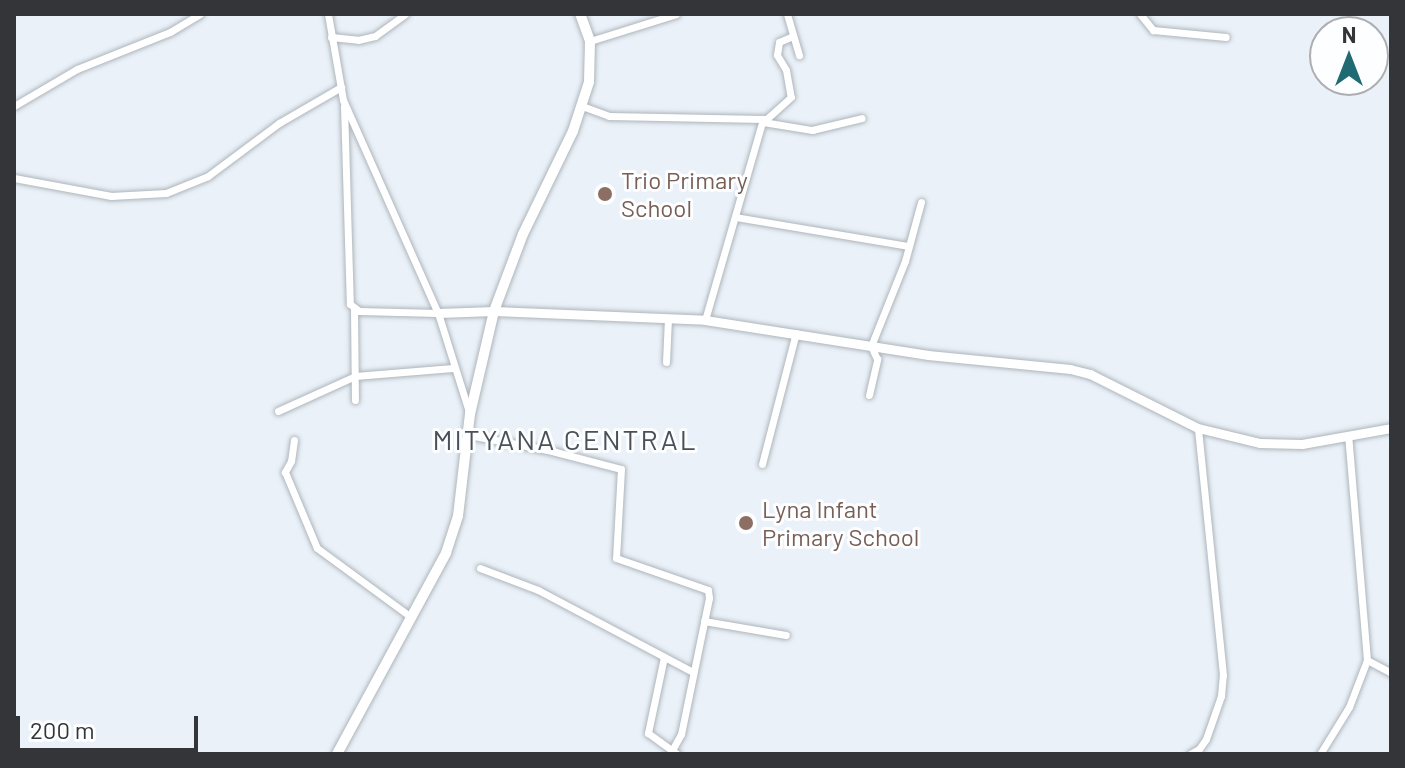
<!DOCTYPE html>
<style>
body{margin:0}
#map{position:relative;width:1405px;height:768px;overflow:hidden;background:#eaf1f8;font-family:Barlow,sans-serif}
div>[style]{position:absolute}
.roads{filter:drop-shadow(0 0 2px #aeb5bb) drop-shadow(0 0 2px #aeb5bb)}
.minor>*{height:7px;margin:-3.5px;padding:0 3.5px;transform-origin:3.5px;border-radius:3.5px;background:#fff}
.tertiary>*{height:9px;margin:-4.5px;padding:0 4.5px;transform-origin:4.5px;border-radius:4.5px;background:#fff}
.secondary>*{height:10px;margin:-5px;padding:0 5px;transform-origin:5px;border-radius:5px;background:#fff}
.dots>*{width:22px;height:22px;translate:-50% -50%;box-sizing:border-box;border:4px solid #fcfeff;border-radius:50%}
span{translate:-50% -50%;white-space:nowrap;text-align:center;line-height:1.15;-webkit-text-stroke:6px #fcfeff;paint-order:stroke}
.education-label{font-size:24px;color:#785e54}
.left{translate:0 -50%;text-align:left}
.quarter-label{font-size:28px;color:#4b5056;letter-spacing:2px}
.frame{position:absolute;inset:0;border:16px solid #333538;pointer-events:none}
.north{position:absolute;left:1309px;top:16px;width:80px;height:80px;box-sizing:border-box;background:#fcfeff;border:2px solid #acaeaf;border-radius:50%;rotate:0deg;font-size:22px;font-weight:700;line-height:32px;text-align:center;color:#333538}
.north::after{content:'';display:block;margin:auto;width:28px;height:36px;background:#206b73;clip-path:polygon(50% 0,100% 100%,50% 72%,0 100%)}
.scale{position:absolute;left:16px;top:716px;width:182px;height:36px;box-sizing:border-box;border:4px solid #333538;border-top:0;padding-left:10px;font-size:24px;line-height:28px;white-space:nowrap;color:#333538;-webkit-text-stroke:6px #fcfeff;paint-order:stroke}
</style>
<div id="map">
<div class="roads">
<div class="minor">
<i style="left:328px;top:14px;width:87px;rotate:80.1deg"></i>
<i style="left:343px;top:100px;width:233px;rotate:66deg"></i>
<i style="left:438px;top:313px;width:104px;rotate:72.6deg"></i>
<i style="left:787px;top:14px;width:43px;rotate:73.7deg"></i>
<i style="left:1140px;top:14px;width:21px;rotate:51deg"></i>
<i style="left:1153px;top:30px;width:73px;rotate:5.5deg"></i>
<i style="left:793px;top:36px;width:15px;rotate:157deg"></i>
<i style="left:779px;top:42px;width:13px;rotate:99deg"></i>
<i style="left:777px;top:55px;width:17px;rotate:59deg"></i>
<i style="left:786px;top:70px;width:27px;rotate:80deg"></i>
<i style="left:791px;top:97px;width:38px;rotate:138deg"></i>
<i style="left:763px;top:122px;width:50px;rotate:9.3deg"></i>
<i style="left:812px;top:130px;width:51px;rotate:-13.5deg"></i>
<i style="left:331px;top:37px;width:27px;rotate:6deg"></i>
<i style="left:358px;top:40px;width:17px;rotate:-13deg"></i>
<i style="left:375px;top:36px;width:37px;rotate:-36deg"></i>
<i style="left:590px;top:41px;width:90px;rotate:-17.4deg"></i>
<i style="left:14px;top:106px;width:73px;rotate:-30.4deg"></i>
<i style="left:77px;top:69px;width:100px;rotate:-21.7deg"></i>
<i style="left:170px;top:32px;width:35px;rotate:-31deg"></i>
<i style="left:344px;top:106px;width:198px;rotate:88.3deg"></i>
<i style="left:350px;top:304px;width:11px;rotate:38deg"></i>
<i style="left:359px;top:311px;width:79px;rotate:1.5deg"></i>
<i style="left:582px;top:106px;width:29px;rotate:20deg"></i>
<i style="left:609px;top:116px;width:154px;rotate:1.1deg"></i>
<i style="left:763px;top:119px;width:209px;rotate:106.1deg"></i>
<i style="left:14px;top:178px;width:99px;rotate:10.5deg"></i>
<i style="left:111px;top:196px;width:55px;rotate:-3.1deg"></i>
<i style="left:166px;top:193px;width:45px;rotate:-22deg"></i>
<i style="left:208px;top:176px;width:89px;rotate:-36.7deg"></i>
<i style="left:279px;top:123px;width:72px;rotate:-30.1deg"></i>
<i style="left:735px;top:217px;width:176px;rotate:9.5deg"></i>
<i style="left:354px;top:309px;width:91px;rotate:89.4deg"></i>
<i style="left:666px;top:362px;width:44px;rotate:-87.4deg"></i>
<i style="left:869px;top:395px;width:37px;rotate:-77deg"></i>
<i style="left:877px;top:359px;width:14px;rotate:-115deg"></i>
<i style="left:871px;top:346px;width:92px;rotate:-68.2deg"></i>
<i style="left:905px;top:261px;width:61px;rotate:-74.8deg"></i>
<i style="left:278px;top:411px;width:85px;rotate:-24.4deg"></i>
<i style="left:355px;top:376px;width:98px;rotate:-4.7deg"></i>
<i style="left:469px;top:435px;width:80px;rotate:10.8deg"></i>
<i style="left:548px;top:450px;width:75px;rotate:14.6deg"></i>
<i style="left:621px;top:469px;width:89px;rotate:93.2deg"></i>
<i style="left:616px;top:558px;width:97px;rotate:19.2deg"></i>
<i style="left:708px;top:590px;width:8px;rotate:83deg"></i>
<i style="left:709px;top:598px;width:139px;rotate:101.6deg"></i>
<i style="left:681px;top:734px;width:23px;rotate:119deg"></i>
<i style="left:294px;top:440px;width:21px;rotate:98deg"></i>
<i style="left:291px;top:461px;width:13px;rotate:119deg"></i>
<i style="left:285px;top:472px;width:82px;rotate:67.2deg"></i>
<i style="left:317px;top:548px;width:117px;rotate:36.3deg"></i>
<i style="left:762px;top:464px;width:135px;rotate:-75.5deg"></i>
<i style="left:480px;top:568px;width:62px;rotate:20.8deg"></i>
<i style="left:538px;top:590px;width:175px;rotate:27.9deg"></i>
<i style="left:704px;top:621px;width:83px;rotate:9.7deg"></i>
<i style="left:664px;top:657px;width:78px;rotate:101.9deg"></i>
<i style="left:648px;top:733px;width:36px;rotate:36deg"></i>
<i style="left:1367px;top:660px;width:27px;rotate:28deg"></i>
<i style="left:1190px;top:754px;width:10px;rotate:-29deg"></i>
<i style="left:1199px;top:749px;width:12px;rotate:-55deg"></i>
<i style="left:1206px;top:739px;width:46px;rotate:-70.8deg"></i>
<i style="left:1221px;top:696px;width:21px;rotate:-85deg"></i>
<i style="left:1223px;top:675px;width:248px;rotate:-95.8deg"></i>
<i style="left:1320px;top:754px;width:55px;rotate:-58.3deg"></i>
<i style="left:1349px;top:707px;width:50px;rotate:-69deg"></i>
<i style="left:1367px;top:660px;width:225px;rotate:-94.8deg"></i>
</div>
<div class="tertiary">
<i style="left:438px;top:313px;width:56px;rotate:-2deg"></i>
<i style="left:494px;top:311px;width:211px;rotate:2.4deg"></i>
<i style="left:705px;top:320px;width:226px;rotate:8.9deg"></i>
<i style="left:928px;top:355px;width:143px;rotate:5.6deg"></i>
<i style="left:1070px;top:369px;width:21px;rotate:14deg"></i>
<i style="left:1090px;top:374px;width:121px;rotate:26.6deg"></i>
<i style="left:1198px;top:428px;width:64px;rotate:13.6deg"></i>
<i style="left:1260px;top:443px;width:42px;rotate:1.4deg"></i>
<i style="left:1302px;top:444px;width:90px;rotate:-10.2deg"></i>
</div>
<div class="secondary">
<i style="left:337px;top:754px;width:229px;rotate:-61.5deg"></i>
<i style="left:446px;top:553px;width:39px;rotate:-72deg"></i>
<i style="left:458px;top:516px;width:103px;rotate:-83.3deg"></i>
<i style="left:470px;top:414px;width:106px;rotate:-76.9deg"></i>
<i style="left:494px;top:311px;width:82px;rotate:-69.4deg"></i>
<i style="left:523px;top:234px;width:114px;rotate:-64.1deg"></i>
<i style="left:573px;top:131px;width:52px;rotate:-71.9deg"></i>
<i style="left:589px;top:82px;width:41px;rotate:-88.6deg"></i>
<i style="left:590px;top:41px;width:29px;rotate:-110deg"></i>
</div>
</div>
<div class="dots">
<i style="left:605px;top:194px;background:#8d6e63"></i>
<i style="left:746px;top:523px;background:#8d6e63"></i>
</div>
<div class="education-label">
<span class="left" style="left:621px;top:194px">Trio Primary<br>School</span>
<span class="left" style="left:762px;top:523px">Lyna Infant<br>Primary School</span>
</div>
<div class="quarter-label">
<span style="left:565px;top:439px">MITYANA CENTRAL</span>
</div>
<div class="frame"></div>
<div class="north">N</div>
<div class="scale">200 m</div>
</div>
